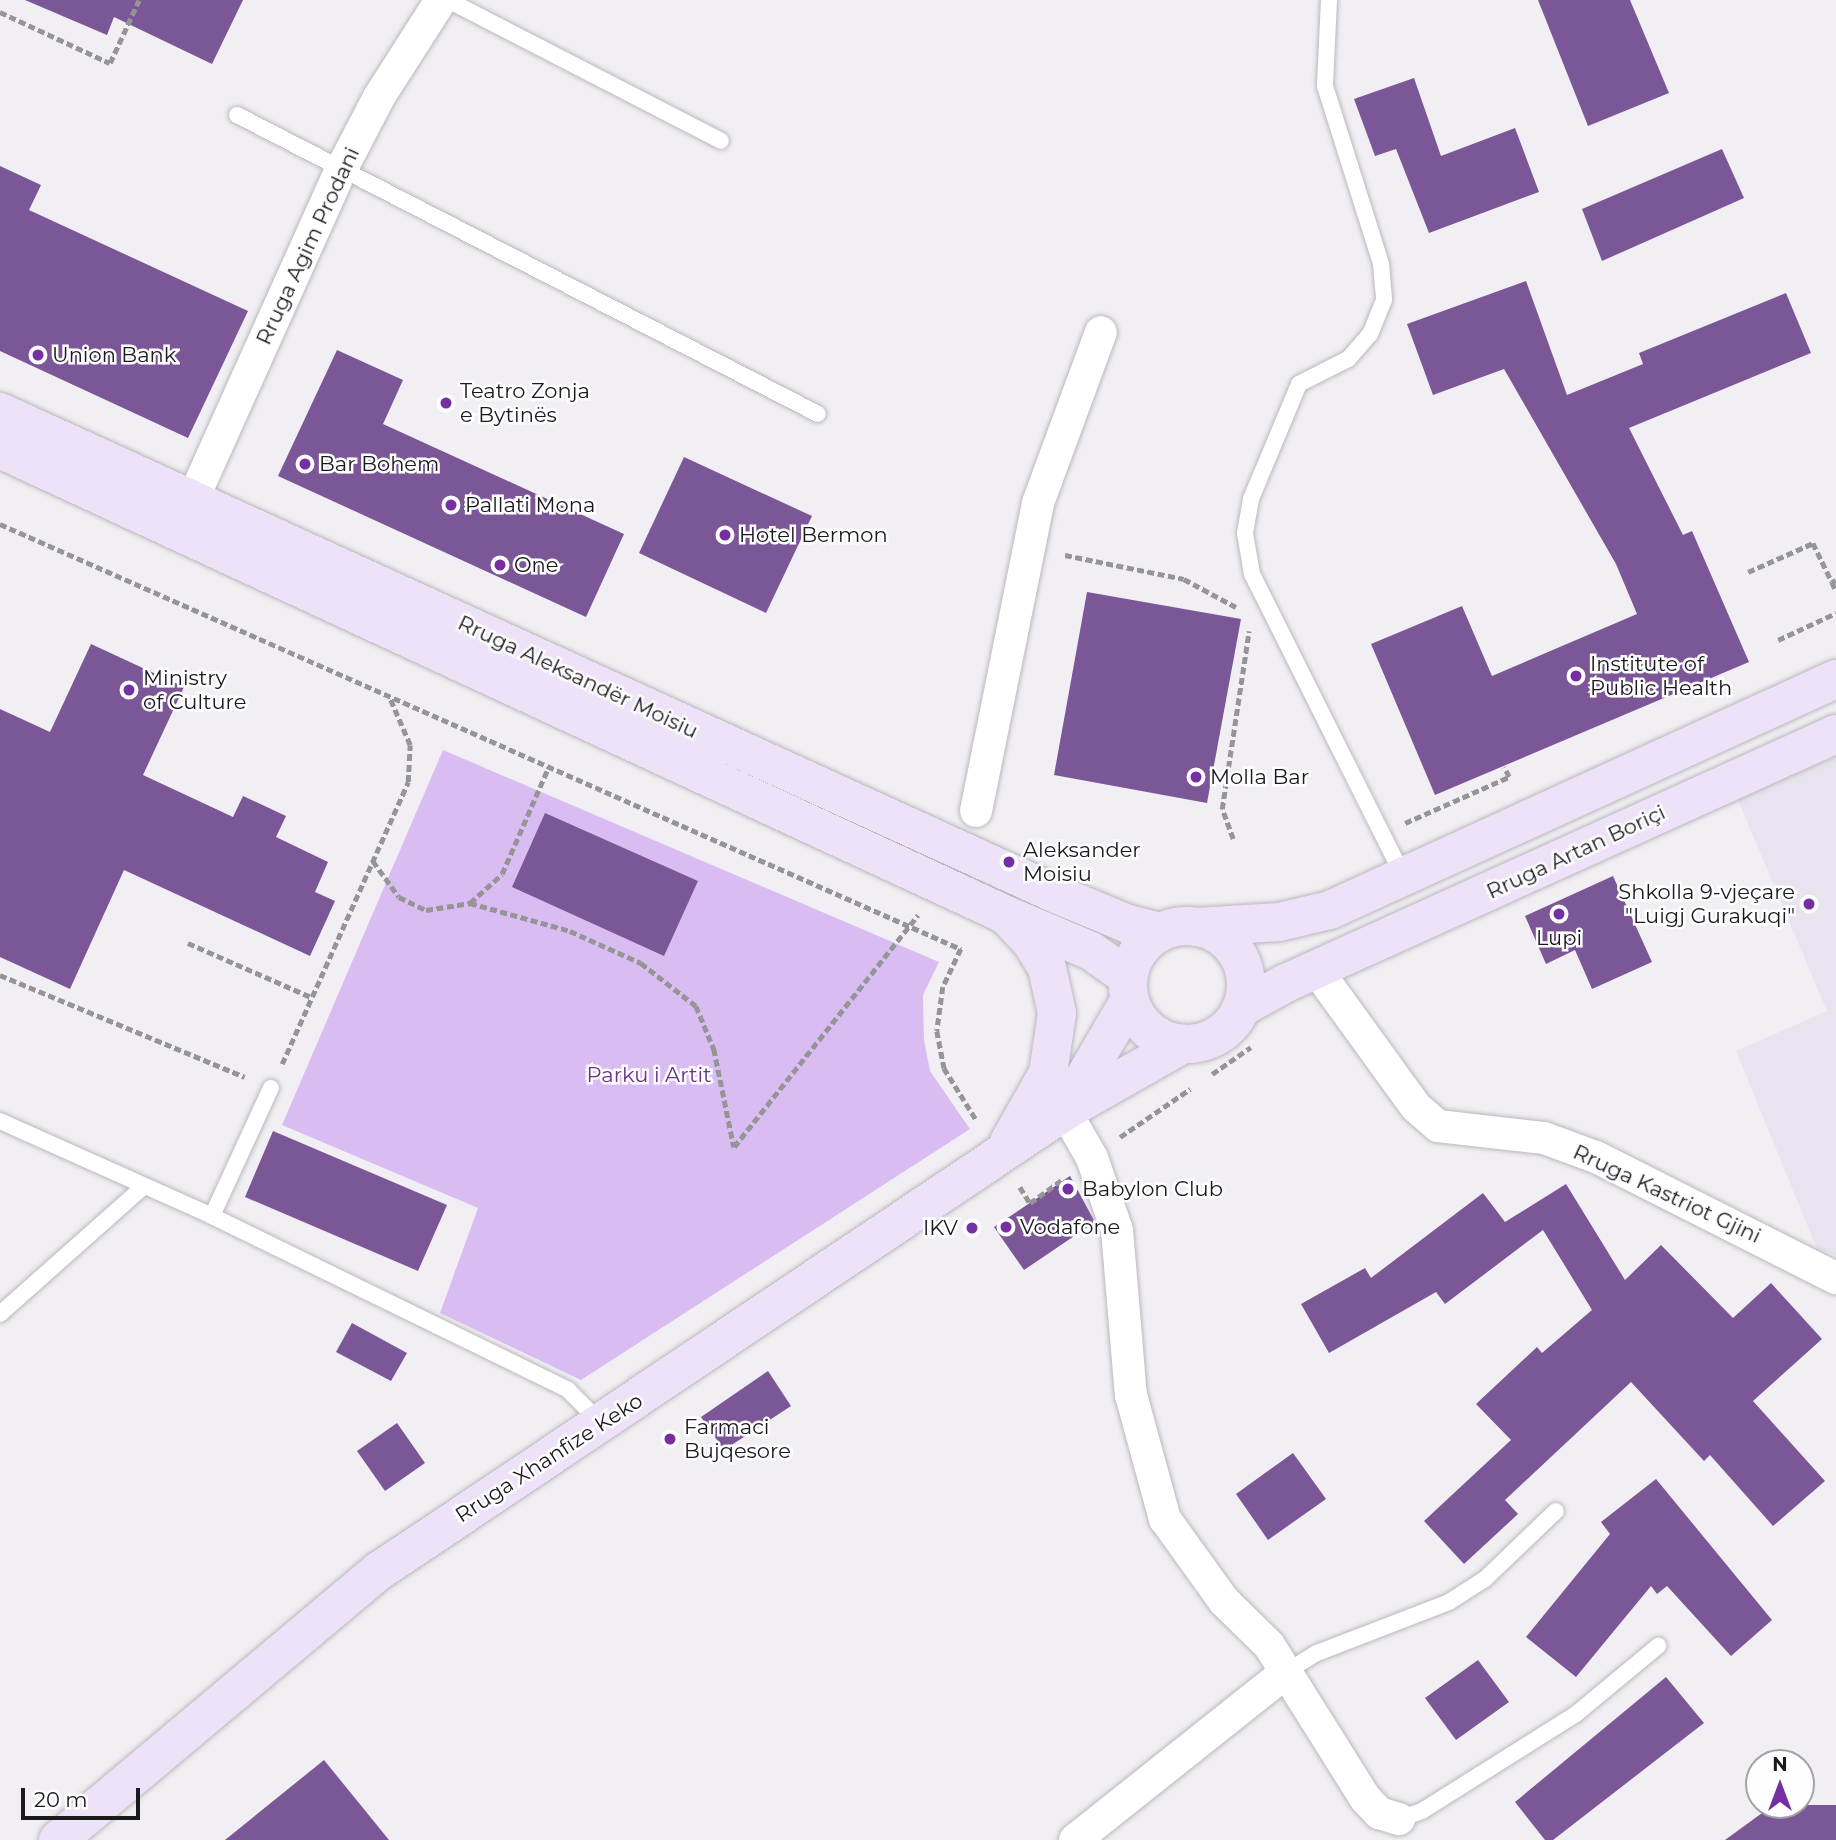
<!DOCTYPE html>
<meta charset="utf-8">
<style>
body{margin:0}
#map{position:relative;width:1836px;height:1840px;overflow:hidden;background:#f1eff3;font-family:Montserrat,sans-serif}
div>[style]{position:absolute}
.built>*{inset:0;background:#e8e3ee}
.green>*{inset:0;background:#d9bdf2}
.building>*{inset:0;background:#7b5797}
.path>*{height:4.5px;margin-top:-2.25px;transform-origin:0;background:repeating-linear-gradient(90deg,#959496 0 7px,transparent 0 10.5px)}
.roads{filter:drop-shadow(0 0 2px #bab8bc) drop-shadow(0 0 2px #bab8bc)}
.lane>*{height:16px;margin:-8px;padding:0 8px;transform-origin:8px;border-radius:8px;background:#fff}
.street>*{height:32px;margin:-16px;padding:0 16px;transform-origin:16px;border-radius:16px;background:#fff}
.secondary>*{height:38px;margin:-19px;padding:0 19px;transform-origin:19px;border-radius:19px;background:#eee2f9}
.secondary>.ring{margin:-19px;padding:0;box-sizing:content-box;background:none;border:38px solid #eee2f9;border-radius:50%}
.dots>*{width:19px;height:19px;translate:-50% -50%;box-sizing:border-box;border:4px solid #fefdff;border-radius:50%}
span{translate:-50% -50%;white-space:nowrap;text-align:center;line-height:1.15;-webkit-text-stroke:5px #fefdff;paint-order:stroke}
.street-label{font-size:21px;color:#1a1a1b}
.poi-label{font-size:21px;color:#1a1a1b}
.left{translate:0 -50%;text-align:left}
.right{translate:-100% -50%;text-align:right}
.park-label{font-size:21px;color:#643485}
.north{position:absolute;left:1745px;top:1749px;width:70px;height:70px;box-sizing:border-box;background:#fefdff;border:2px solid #a3a2a4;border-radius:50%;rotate:0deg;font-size:19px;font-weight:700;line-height:28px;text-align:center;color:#1a1a1b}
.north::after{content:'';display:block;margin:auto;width:24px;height:32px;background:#752fa2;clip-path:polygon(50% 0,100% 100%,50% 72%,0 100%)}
.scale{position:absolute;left:21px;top:1788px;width:119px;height:32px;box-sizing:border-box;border:4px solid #1a1a1b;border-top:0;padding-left:9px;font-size:21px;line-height:24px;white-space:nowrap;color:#1a1a1b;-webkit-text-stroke:5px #fefdff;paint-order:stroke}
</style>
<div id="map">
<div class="built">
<i style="clip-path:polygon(1836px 757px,1836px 1255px,1817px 1249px,1736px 1051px,1827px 1011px,1737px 798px)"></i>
</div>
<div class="green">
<i style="clip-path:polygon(443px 750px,939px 962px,923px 995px,924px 1040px,930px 1071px,970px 1129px,581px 1380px,440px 1313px,478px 1208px,282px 1125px)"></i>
</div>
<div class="building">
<i style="clip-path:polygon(25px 0,243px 0,212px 64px,114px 17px,107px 35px)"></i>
<i style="clip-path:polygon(1538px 0,1630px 0,1669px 93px,1588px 126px)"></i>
<i style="clip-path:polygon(1414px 78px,1441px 156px,1515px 128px,1539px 192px,1429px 233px,1396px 149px,1375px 156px,1354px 99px)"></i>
<i style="clip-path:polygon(1722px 149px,1744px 198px,1602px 261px,1582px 209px)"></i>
<i style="clip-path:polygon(0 166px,41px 185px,29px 210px,248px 311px,188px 438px,0 351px)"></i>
<i style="clip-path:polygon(1526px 281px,1567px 395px,1643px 364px,1639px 353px,1786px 293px,1811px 353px,1629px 428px,1683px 535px,1692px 531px,1749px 662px,1435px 795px,1371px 644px,1462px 606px,1492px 676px,1637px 614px,1616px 564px,1504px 369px,1433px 395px,1407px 324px)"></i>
<i style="clip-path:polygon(337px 350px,403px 380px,383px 424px,624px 534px,586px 617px,278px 476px)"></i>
<i style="clip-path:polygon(684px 457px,812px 516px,766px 613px,639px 553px)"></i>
<i style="clip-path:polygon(1087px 592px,1241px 619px,1207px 803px,1054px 775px)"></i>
<i style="clip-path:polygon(91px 644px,184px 687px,143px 775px,233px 817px,243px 796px,286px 816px,276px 837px,328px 862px,315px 892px,335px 901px,310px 956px,124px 870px,70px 989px,0 957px,0 709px,50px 732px)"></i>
<i style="clip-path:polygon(545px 813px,698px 881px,664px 956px,512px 887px)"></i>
<i style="clip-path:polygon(1613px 876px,1652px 962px,1592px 989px,1575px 950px,1546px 964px,1525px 916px)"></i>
<i style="clip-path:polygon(273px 1131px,447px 1205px,418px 1271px,245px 1197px)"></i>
<i style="clip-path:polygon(1070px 1176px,1095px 1222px,1024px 1270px,994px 1227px)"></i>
<i style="clip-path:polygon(1566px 1184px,1625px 1280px,1661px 1245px,1733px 1318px,1771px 1283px,1822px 1339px,1753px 1401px,1825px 1481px,1773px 1526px,1710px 1455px,1704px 1461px,1631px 1382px,1505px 1500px,1518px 1514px,1464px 1564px,1424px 1521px,1511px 1440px,1476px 1404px,1537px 1347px,1542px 1353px,1592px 1310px,1543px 1230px,1445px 1304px,1436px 1292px,1329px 1353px,1301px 1304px,1365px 1268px,1371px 1278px,1483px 1193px,1505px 1222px)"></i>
<i style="clip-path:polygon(352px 1323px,407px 1353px,391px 1381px,336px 1352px)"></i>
<i style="clip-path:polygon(768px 1371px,791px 1406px,724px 1450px,701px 1417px)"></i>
<i style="clip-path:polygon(397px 1423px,425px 1463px,385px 1491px,357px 1451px)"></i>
<i style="clip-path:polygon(1293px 1453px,1326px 1499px,1268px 1540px,1236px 1494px)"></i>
<i style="clip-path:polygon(1656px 1479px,1772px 1620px,1731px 1656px,1667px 1586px,1657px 1594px,1651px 1586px,1576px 1677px,1526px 1637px,1610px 1534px,1601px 1522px)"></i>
<i style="clip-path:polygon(1478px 1660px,1509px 1702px,1456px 1740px,1425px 1698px)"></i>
<i style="clip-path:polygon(1666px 1677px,1704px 1723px,1553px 1840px,1545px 1840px,1515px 1802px)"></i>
<i style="clip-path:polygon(324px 1760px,389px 1840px,225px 1840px)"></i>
<i style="clip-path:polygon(1773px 1805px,1836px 1805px,1836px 1840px,1725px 1840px)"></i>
</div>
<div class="path">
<i style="left:0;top:12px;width:121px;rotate:24.9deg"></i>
<i style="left:110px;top:63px;width:69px;rotate:-65.3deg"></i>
<i style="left:0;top:524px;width:1051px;rotate:23.86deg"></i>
<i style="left:961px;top:949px;width:42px;rotate:115.3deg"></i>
<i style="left:943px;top:987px;width:44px;rotate:97.8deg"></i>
<i style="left:937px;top:1031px;width:38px;rotate:79deg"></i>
<i style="left:944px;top:1068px;width:62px;rotate:58.1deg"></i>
<i style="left:1065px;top:555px;width:121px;rotate:11.4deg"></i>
<i style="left:1184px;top:579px;width:59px;rotate:28.3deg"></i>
<i style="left:1748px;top:572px;width:71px;rotate:-24deg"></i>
<i style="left:1813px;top:543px;width:43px;rotate:64deg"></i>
<i style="left:1832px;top:582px;width:4px;rotate:-27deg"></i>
<i style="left:1832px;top:582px;width:10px;rotate:66deg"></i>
<i style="left:1778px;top:640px;width:64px;rotate:-25deg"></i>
<i style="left:1405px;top:823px;width:114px;rotate:-23.9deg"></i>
<i style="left:1509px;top:777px;width:11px;rotate:-117deg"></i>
<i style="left:1233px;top:839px;width:32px;rotate:-110deg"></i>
<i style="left:1222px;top:809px;width:180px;rotate:-81.4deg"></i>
<i style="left:373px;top:861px;width:44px;rotate:54.2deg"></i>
<i style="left:399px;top:897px;width:30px;rotate:26deg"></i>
<i style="left:426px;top:910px;width:45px;rotate:-9deg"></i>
<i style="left:470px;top:903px;width:43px;rotate:-42.2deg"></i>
<i style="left:502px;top:874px;width:116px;rotate:-66.5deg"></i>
<i style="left:470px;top:903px;width:104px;rotate:15.6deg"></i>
<i style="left:570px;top:931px;width:78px;rotate:24.3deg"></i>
<i style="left:641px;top:963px;width:70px;rotate:38deg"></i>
<i style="left:696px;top:1006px;width:47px;rotate:67.3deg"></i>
<i style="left:714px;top:1049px;width:100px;rotate:78.5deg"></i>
<i style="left:734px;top:1147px;width:296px;rotate:-51.6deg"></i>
<i style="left:188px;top:943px;width:134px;rotate:23.7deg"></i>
<i style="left:0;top:975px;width:265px;rotate:22.6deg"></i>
<i style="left:282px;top:1064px;width:309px;rotate:-65.9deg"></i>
<i style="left:408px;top:782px;width:37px;rotate:-87deg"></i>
<i style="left:410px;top:745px;width:50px;rotate:-113.5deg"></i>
<i style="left:1212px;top:1074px;width:47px;rotate:-34.7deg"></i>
<i style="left:1120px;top:1137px;width:85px;rotate:-34.4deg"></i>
<i style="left:1020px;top:1187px;width:19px;rotate:58deg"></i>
<i style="left:1030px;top:1203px;width:39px;rotate:-36deg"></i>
</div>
<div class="roads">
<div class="lane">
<i style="left:448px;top:0;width:307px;rotate:27.3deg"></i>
<i style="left:1329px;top:0;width:86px;rotate:92.7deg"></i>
<i style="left:1325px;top:86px;width:187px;rotate:72.5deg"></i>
<i style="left:1381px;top:264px;width:36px;rotate:85deg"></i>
<i style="left:1384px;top:300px;width:37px;rotate:112deg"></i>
<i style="left:1370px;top:334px;width:33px;rotate:131deg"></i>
<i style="left:1348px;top:359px;width:55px;rotate:153deg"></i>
<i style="left:1299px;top:384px;width:125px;rotate:112.7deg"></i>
<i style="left:1251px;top:499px;width:35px;rotate:100deg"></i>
<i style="left:1245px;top:533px;width:42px;rotate:80.3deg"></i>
<i style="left:1252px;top:574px;width:338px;rotate:63.4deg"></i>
<i style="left:237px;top:115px;width:653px;rotate:27.23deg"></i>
<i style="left:0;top:1121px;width:232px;rotate:24.1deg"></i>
<i style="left:212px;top:1216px;width:396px;rotate:26deg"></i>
<i style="left:568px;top:1390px;width:48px;rotate:45deg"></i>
<i style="left:212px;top:1216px;width:141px;rotate:-65.3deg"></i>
<i style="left:0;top:1314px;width:193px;rotate:-41.6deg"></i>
<i style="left:1286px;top:1672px;width:36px;rotate:-32deg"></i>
<i style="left:1317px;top:1653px;width:142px;rotate:-21.1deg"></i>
<i style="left:1449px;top:1602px;width:43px;rotate:-32.6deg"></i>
<i style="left:1485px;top:1579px;width:98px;rotate:-43.8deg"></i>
<i style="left:1399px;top:1819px;width:24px;rotate:-19deg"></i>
<i style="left:1422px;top:1811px;width:182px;rotate:-32.2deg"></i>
<i style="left:1576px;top:1714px;width:107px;rotate:-39.7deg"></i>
</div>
<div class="street">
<i style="left:192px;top:501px;width:361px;rotate:-65.8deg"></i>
<i style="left:340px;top:172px;width:85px;rotate:-62.5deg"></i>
<i style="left:379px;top:97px;width:115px;rotate:-57.4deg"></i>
<i style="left:976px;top:811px;width:314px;rotate:-78.6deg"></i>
<i style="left:1038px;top:503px;width:182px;rotate:-69.8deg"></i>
<i style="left:1316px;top:969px;width:170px;rotate:54.1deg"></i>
<i style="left:1416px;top:1107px;width:29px;rotate:41deg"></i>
<i style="left:1438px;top:1126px;width:107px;rotate:6.5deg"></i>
<i style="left:1544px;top:1138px;width:55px;rotate:20.1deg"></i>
<i style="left:1596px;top:1157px;width:269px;rotate:26.8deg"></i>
<i style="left:1065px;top:1111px;width:54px;rotate:60.1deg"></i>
<i style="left:1092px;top:1158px;width:76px;rotate:70.9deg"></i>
<i style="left:1117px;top:1230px;width:166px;rotate:85.2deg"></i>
<i style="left:1131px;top:1395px;width:129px;rotate:74.7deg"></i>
<i style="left:1165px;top:1519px;width:101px;rotate:54.3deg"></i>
<i style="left:1224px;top:1601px;width:63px;rotate:44.4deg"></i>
<i style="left:1269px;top:1645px;width:181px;rotate:57.9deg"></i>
<i style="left:1365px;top:1798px;width:21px;rotate:47deg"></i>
<i style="left:1379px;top:1813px;width:21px;rotate:17deg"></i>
<i style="left:1075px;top:1840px;width:270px;rotate:-38.5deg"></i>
</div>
<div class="secondary">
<i style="left:0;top:412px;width:1161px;rotate:24.53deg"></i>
<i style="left:1056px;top:894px;width:78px;rotate:22.6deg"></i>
<i style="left:1128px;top:924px;width:33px;rotate:14deg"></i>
<i style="left:0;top:449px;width:1109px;rotate:24.85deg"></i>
<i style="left:1006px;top:915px;width:38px;rotate:47deg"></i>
<i style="left:1032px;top:943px;width:29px;rotate:59deg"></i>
<i style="left:1047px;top:968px;width:46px;rotate:77.5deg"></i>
<i style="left:1057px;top:1013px;width:61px;rotate:98.5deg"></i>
<i style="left:1048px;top:1073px;width:79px;rotate:119.5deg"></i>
<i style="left:1011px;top:917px;width:87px;rotate:23deg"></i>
<i style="left:1091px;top:951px;width:45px;rotate:35.1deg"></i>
<i class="ring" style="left:1128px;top:926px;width:80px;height:80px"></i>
<i style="left:1197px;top:927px;width:82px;rotate:-3.5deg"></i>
<i style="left:1279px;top:922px;width:52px;rotate:-13.2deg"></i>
<i style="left:1330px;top:910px;width:556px;rotate:-24.54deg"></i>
<i style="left:1241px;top:1008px;width:51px;rotate:-29.1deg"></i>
<i style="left:1286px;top:983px;width:604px;rotate:-24.36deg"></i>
<i style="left:1066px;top:1109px;width:125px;rotate:-59.7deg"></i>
<i style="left:58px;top:1840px;width:419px;rotate:-40deg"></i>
<i style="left:379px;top:1571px;width:826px;rotate:-33.84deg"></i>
<i style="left:1065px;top:1111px;width:136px;rotate:-29.6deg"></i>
</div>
</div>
<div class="dots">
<i style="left:38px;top:355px;background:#752fa2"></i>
<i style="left:446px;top:403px;background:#752fa2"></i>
<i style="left:305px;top:464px;background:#752fa2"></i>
<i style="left:451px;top:505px;background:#752fa2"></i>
<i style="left:725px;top:535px;background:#752fa2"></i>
<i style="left:500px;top:565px;background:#752fa2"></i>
<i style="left:1576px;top:676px;background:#752fa2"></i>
<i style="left:129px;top:690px;background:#752fa2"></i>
<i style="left:1196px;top:777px;background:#752fa2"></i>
<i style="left:1009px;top:862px;background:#752fa2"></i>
<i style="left:1809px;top:904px;background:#752fa2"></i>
<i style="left:1559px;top:914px;background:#752fa2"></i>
<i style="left:1068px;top:1189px;background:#752fa2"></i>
<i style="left:1006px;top:1227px;background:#752fa2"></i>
<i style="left:972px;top:1228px;background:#752fa2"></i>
<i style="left:670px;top:1439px;background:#752fa2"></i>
</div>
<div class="street-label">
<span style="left:308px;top:246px;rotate:-65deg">Rruga Agim Prodani</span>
<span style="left:578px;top:677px;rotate:25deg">Rruga Aleksandër Moisiu</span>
<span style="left:1576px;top:852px;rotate:-25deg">Rruga Artan Boriçi</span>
<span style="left:1667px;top:1194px;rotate:25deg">Rruga Kastriot Gjini</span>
<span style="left:549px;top:1458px;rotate:-33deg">Rruga Xhanfize Keko</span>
</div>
<div class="poi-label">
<span class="left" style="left:52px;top:355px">Union Bank</span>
<span class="left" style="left:460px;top:403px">Teatro Zonja<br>e Bytinës</span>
<span class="left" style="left:319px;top:464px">Bar Bohem</span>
<span class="left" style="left:465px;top:505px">Pallati Mona</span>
<span class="left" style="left:739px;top:535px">Hotel Bermon</span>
<span class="left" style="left:514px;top:565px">One</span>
<span class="left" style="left:1590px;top:676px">Institute of<br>Public Health</span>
<span class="left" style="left:143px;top:690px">Ministry<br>of Culture</span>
<span class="left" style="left:1210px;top:777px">Molla Bar</span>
<span class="left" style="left:1023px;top:862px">Aleksander<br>Moisiu</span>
<span class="right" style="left:1795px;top:904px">Shkolla 9-vjeçare<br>"Luigj Gurakuqi"</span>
<span style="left:1559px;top:938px">Lupi</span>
<span class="left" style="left:1082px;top:1189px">Babylon Club</span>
<span class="left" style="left:1020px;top:1227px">Vodafone</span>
<span class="right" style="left:958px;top:1228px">IKV</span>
<span class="left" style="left:684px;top:1439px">Farmaci<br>Bujqesore</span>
</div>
<div class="park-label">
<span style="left:649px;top:1075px">Parku i Artit</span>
</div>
<div class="north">N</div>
<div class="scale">20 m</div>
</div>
